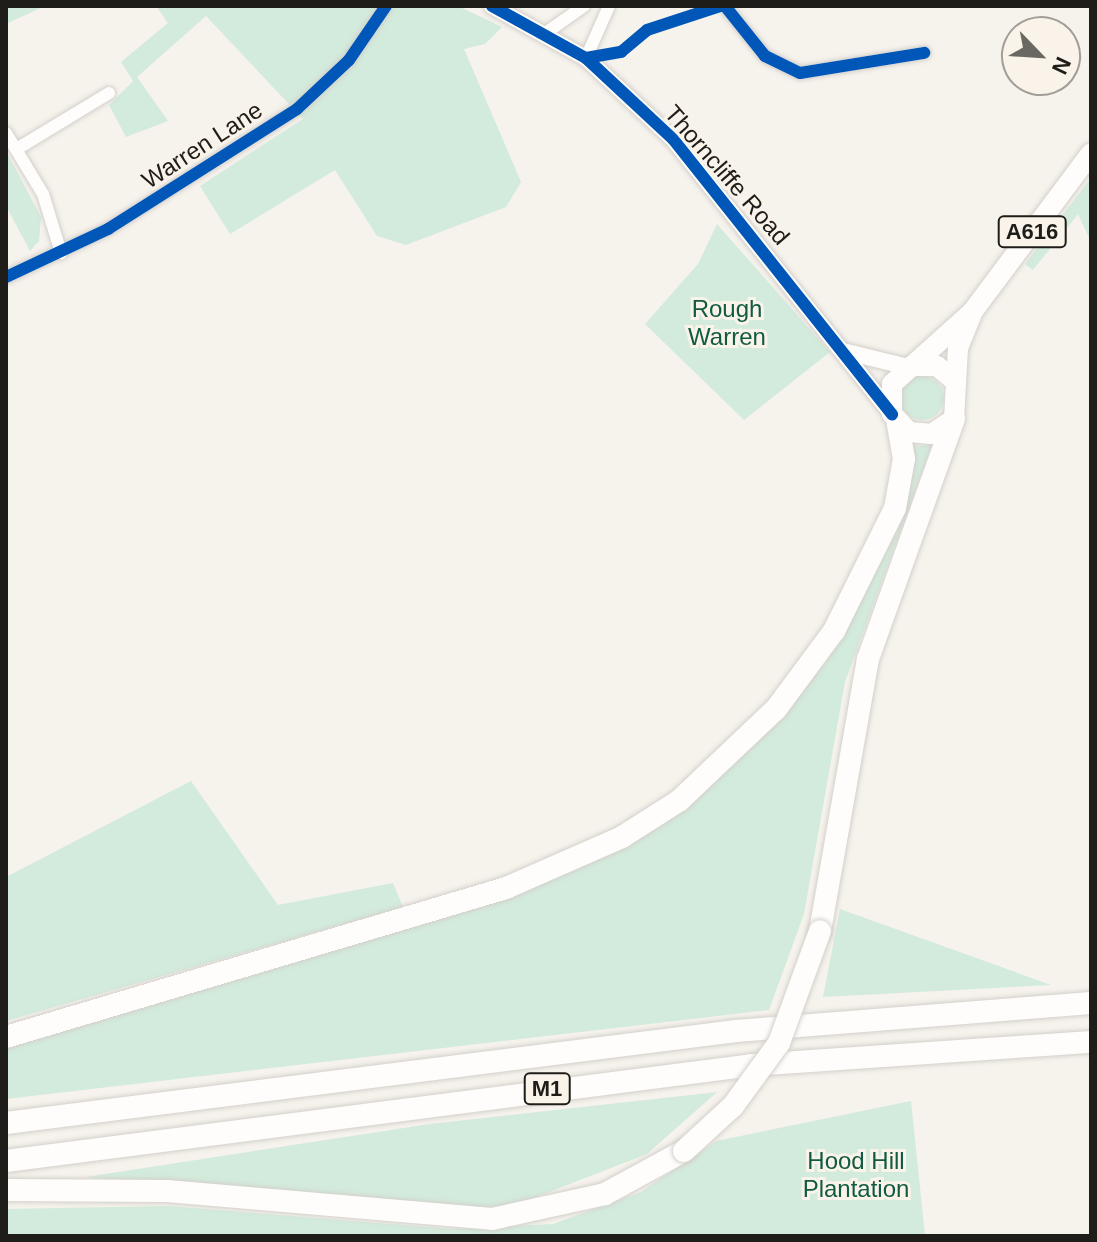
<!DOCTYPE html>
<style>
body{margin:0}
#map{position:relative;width:1097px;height:1242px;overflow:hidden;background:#f6f2ec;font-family:Arial,sans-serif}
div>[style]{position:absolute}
.green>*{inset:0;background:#d3ebdc}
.round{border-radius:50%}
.roads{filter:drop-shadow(0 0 2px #d3d0cb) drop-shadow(0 0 2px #d3d0cb)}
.minor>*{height:12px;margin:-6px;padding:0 6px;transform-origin:6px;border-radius:6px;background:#fefdfc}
.tertiary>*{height:16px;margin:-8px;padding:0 8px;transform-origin:8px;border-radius:8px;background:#fefdfc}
.trunk>*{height:20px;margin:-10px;padding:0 10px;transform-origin:10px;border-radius:10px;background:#fefdfc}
.motorway>*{height:22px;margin:-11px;padding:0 11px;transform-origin:11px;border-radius:11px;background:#fefdfc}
.bridges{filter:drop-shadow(0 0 2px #d3d0cb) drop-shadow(0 0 2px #d3d0cb)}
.motorway-bridge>*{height:22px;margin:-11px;padding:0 11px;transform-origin:11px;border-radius:11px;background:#fefdfc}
.cycleway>*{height:12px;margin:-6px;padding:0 6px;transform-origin:6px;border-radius:6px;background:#0057b8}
span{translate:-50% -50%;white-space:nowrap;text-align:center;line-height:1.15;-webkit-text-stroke:6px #f9f3e9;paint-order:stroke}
.shield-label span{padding:2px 6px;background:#f9f3e9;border:2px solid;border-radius:6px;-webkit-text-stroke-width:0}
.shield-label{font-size:22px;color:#1f1d19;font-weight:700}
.street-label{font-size:24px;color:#1f1d19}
.park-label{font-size:24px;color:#115b41}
.frame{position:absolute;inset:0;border:8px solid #1f1d19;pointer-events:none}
.north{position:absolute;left:1001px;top:16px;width:80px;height:80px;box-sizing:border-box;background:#f9f3e9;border:2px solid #a29d96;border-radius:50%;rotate:115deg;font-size:22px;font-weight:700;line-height:32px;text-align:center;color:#1f1d19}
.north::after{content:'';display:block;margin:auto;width:28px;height:36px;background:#6a6863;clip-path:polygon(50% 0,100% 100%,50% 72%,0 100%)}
</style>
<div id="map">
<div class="green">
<i style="clip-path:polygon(6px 6px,45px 6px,6px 24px)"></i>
<i style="clip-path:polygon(156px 6px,458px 6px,502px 27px,485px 44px,464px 49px,521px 182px,506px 207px,406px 245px,377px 236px,335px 170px,230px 234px,200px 186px,303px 119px,206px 16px,137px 77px,168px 121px,126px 137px,109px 105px,133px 81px,121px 62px,168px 23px)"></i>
<i style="clip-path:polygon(6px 151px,41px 217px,39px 241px,30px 251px,6px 206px)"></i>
<i style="clip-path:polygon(1091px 178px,1091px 242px,1078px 214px,1033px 270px,1025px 264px)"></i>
<i style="clip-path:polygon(717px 224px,830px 352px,744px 420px,645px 324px,698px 264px)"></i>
<i class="round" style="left:900px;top:376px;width:44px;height:44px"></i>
<i style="clip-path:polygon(932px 445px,845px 682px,804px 914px,769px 1010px,6px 1099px,6px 1042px,523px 893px,661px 826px,772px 728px,826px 662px,905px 500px,913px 446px)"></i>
<i style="clip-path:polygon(191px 781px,278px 905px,393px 883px,403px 907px,6px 1021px,6px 877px)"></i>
<i style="clip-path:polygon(840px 909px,1051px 985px,823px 997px)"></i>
<i style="clip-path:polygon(717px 1092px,647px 1154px,513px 1206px,462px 1208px,86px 1177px,430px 1124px)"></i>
<i style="clip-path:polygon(911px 1101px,925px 1236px,6px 1236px,6px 1209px,168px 1206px,453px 1229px,553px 1224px,641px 1192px,716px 1141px)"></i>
</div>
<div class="roads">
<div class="minor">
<i style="left:725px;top:6px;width:64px;rotate:51.3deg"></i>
<i style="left:765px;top:56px;width:39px;rotate:26deg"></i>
<i style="left:800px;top:73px;width:126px;rotate:-9.2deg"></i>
<i style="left:547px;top:32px;width:45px;rotate:-35.1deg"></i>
<i style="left:586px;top:58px;width:57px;rotate:-66.1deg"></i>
<i style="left:6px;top:133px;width:71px;rotate:58.8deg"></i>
<i style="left:43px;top:194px;width:62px;rotate:73deg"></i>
<i style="left:20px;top:147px;width:104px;rotate:-31.2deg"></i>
<i style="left:6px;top:277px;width:113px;rotate:-25.2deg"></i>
<i style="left:108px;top:229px;width:224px;rotate:-32.4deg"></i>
<i style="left:297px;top:109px;width:71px;rotate:-43.3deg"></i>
<i style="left:349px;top:60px;width:65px;rotate:-55.6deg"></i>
</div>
<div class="tertiary">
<i style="left:492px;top:6px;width:107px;rotate:29deg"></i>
<i style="left:586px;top:58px;width:119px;rotate:43deg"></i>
<i style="left:673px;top:139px;width:352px;rotate:51.5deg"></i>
<i style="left:847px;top:352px;width:63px;rotate:13.8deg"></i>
</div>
<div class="trunk">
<i style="left:973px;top:311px;width:40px;rotate:112deg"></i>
<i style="left:958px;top:348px;width:71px;rotate:93.2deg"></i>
<i style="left:954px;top:419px;width:27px;rotate:146deg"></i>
<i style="left:932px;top:434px;width:23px;rotate:-175deg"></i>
<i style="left:909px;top:432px;width:25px;rotate:-133deg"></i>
<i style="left:892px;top:414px;width:30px;rotate:-90deg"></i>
<i style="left:892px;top:384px;width:109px;rotate:-42deg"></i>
<i style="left:973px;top:311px;width:197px;rotate:-53.2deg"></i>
<i style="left:911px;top:366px;width:26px"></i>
<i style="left:937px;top:366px;width:25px;rotate:40deg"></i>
</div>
<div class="motorway">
<i style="left:820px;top:931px;width:276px;rotate:-80deg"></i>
<i style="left:868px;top:659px;width:255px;rotate:-70.3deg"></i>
<i style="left:6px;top:1037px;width:522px;rotate:-16.59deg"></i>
<i style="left:506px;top:888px;width:127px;rotate:-23.7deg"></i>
<i style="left:622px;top:837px;width:69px;rotate:-32.5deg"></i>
<i style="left:680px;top:800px;width:132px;rotate:-43.5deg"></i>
<i style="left:776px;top:709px;width:97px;rotate:-53.4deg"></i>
<i style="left:834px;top:631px;width:137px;rotate:-63.6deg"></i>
<i style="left:895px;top:508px;width:50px;rotate:-79.6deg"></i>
<i style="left:904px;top:459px;width:36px;rotate:-100deg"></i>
<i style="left:6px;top:1123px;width:736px;rotate:-7.18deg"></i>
<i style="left:736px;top:1031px;width:356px;rotate:-4.5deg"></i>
<i style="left:6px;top:1161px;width:752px;rotate:-7.33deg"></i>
<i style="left:752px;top:1065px;width:340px;rotate:-3.9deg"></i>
<i style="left:6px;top:1190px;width:161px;rotate:0.4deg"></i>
<i style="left:167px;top:1191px;width:326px;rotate:4.9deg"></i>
<i style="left:492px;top:1219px;width:116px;rotate:-12.5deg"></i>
<i style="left:605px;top:1194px;width:90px;rotate:-28.6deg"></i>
</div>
</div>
<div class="bridges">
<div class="motorway-bridge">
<i style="left:684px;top:1151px;width:67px;rotate:-42.6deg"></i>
<i style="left:733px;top:1106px;width:78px;rotate:-53.9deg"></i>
<i style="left:779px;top:1043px;width:119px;rotate:-69.9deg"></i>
</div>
</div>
<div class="cycleway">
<i style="left:492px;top:6px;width:107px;rotate:29deg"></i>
<i style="left:586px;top:58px;width:119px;rotate:43deg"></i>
<i style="left:673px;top:139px;width:352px;rotate:51.5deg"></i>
<i style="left:725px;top:6px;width:64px;rotate:51.3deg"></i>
<i style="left:765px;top:56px;width:39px;rotate:26deg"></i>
<i style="left:800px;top:73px;width:126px;rotate:-9.2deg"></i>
<i style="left:586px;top:58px;width:36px;rotate:-10deg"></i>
<i style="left:621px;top:52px;width:34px;rotate:-40deg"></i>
<i style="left:647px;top:30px;width:77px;rotate:-18.2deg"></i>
<i style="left:6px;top:277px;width:113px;rotate:-25.2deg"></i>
<i style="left:108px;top:229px;width:224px;rotate:-32.4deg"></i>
<i style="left:297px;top:109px;width:71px;rotate:-43.3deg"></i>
<i style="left:349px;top:60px;width:65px;rotate:-55.6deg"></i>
</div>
<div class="shield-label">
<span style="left:1032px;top:232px">A616</span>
<span style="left:547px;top:1089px">M1</span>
</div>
<div class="street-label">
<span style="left:202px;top:145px;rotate:-33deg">Warren Lane</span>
<span style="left:727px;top:175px;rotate:49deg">Thorncliffe Road</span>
</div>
<div class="park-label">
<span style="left:727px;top:323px">Rough<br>Warren</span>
<span style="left:856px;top:1175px">Hood Hill<br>Plantation</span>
</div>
<div class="frame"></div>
<div class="north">N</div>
</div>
